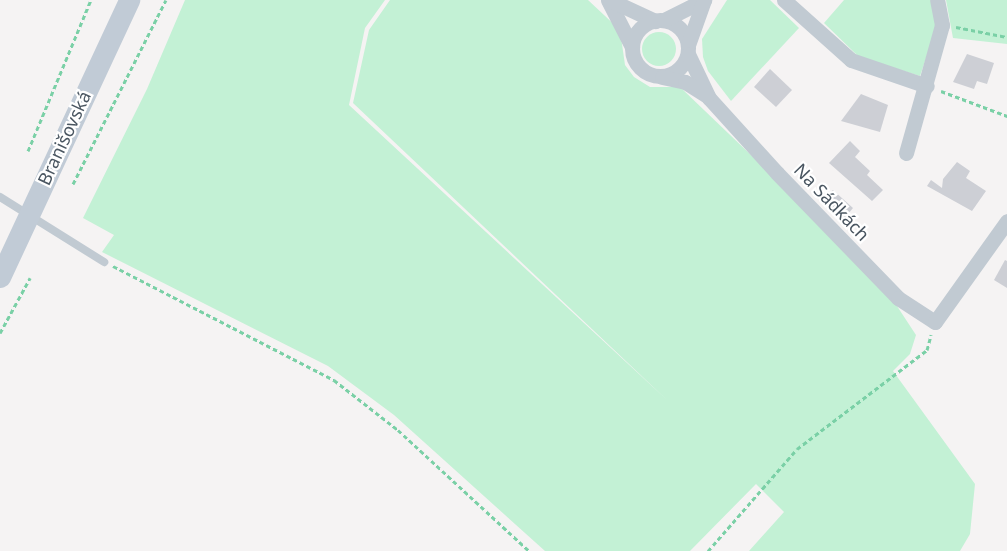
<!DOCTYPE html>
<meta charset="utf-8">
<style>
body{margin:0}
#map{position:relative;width:1007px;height:551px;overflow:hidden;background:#f5f3f3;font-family:"Noto Sans",sans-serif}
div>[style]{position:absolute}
.green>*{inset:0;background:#c3f1d5}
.round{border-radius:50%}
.building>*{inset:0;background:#cdcfd5}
.path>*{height:3px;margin-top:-1.5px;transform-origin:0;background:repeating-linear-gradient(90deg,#7ad0a6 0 4.5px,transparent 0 7.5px)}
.lane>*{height:8px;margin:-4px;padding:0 4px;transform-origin:4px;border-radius:4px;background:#c1cad2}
.street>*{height:15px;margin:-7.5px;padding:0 7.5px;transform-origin:7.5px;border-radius:7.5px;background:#c1cad2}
.street>.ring{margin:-7.5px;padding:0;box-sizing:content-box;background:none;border:15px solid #c1cad2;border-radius:50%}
.secondary>*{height:21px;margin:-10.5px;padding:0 10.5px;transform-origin:10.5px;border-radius:10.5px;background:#c1cbd6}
span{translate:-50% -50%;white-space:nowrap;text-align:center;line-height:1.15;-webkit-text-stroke:4.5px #fff;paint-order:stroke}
.street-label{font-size:18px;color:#4a5661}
</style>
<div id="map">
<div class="green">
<i style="clip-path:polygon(185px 0,385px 0,365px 28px,349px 105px,667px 400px,353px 103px,369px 30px,390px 0,588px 0,620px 30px,625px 65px,634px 77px,650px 87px,680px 87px,777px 180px,895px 303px,916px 335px,910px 354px,893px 371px,975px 484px,970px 534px,960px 551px,749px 551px,784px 512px,756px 484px,690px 551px,545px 551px,394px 415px,328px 366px,102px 252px,114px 235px,83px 218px,147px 89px)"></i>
<i style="clip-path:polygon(727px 0,770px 0,799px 28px,731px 101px,708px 71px,703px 57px,702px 39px)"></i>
<i style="clip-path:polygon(844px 0,931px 0,937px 25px,920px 76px,859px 57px,824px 23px)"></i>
<i style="clip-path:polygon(946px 0,1007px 0,1007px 44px,953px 38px)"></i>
<i class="round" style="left:642px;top:32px;width:34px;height:34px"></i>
</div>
<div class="building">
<i style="clip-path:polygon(967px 54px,994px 63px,987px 84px,977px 81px,974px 89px,953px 82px)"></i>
<i style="clip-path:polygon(770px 69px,792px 90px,776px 107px,754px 87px)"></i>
<i style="clip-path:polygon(861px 94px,888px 105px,880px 132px,841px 121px)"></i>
<i style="clip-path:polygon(850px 141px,860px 151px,855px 157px,870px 171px,867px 175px,883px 190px,872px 201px,829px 163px)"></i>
<i style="clip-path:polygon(957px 162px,970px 171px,966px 178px,986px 191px,972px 211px,927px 186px,931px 180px,942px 188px,943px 179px)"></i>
<i style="clip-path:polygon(833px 190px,853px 208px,848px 214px,853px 220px,848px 225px,824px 199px)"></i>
<i style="clip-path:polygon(1005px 260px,1007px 261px,1007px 288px,994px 280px)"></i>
</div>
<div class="path">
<i style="left:956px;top:27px;width:52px;rotate:11.1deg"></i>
<i style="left:941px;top:91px;width:71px;rotate:20.7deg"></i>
<i style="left:28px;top:151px;width:164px;rotate:-67.4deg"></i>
<i style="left:73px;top:184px;width:206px;rotate:-63.2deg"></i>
<i style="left:113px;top:266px;width:249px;rotate:27.3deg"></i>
<i style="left:334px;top:380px;width:81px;rotate:38deg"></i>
<i style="left:398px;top:430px;width:178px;rotate:42.7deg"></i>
<i style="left:0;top:333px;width:63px;rotate:-61.4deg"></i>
<i style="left:708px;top:551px;width:135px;rotate:-48.9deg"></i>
<i style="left:797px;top:449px;width:163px;rotate:-37.3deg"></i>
<i style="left:927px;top:350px;width:16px;rotate:-75deg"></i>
</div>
<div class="lane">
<i style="left:0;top:197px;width:123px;rotate:32deg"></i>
</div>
<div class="street">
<i style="left:608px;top:0;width:53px;rotate:62.9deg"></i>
<i style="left:610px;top:0;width:50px;rotate:25deg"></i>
<i style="left:784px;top:0;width:90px;rotate:41.8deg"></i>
<i style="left:851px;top:60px;width:80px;rotate:18.9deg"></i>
<i class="ring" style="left:632px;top:20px;width:41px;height:41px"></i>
<i style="left:664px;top:20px;width:45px;rotate:-26.6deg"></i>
<i style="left:688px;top:45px;width:48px;rotate:-70.4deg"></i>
<i style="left:688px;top:54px;width:49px;rotate:64.5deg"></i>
<i style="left:709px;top:98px;width:101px;rotate:47.8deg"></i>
<i style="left:777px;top:173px;width:174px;rotate:45.9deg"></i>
<i style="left:898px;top:298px;width:44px;rotate:33deg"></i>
<i style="left:935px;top:322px;width:124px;rotate:-54.5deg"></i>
<i style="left:662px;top:77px;width:24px;rotate:12deg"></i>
<i style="left:685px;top:82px;width:26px;rotate:32deg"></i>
<i style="left:906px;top:153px;width:133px;rotate:-74.3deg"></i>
<i style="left:942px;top:25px;width:25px;rotate:-101deg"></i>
</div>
<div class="secondary">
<i style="left:0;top:277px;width:306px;rotate:-65deg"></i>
</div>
<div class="street-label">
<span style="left:64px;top:138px;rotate:-65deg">Branišovská</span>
<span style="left:832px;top:202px;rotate:46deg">Na Sádkách</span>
</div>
</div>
